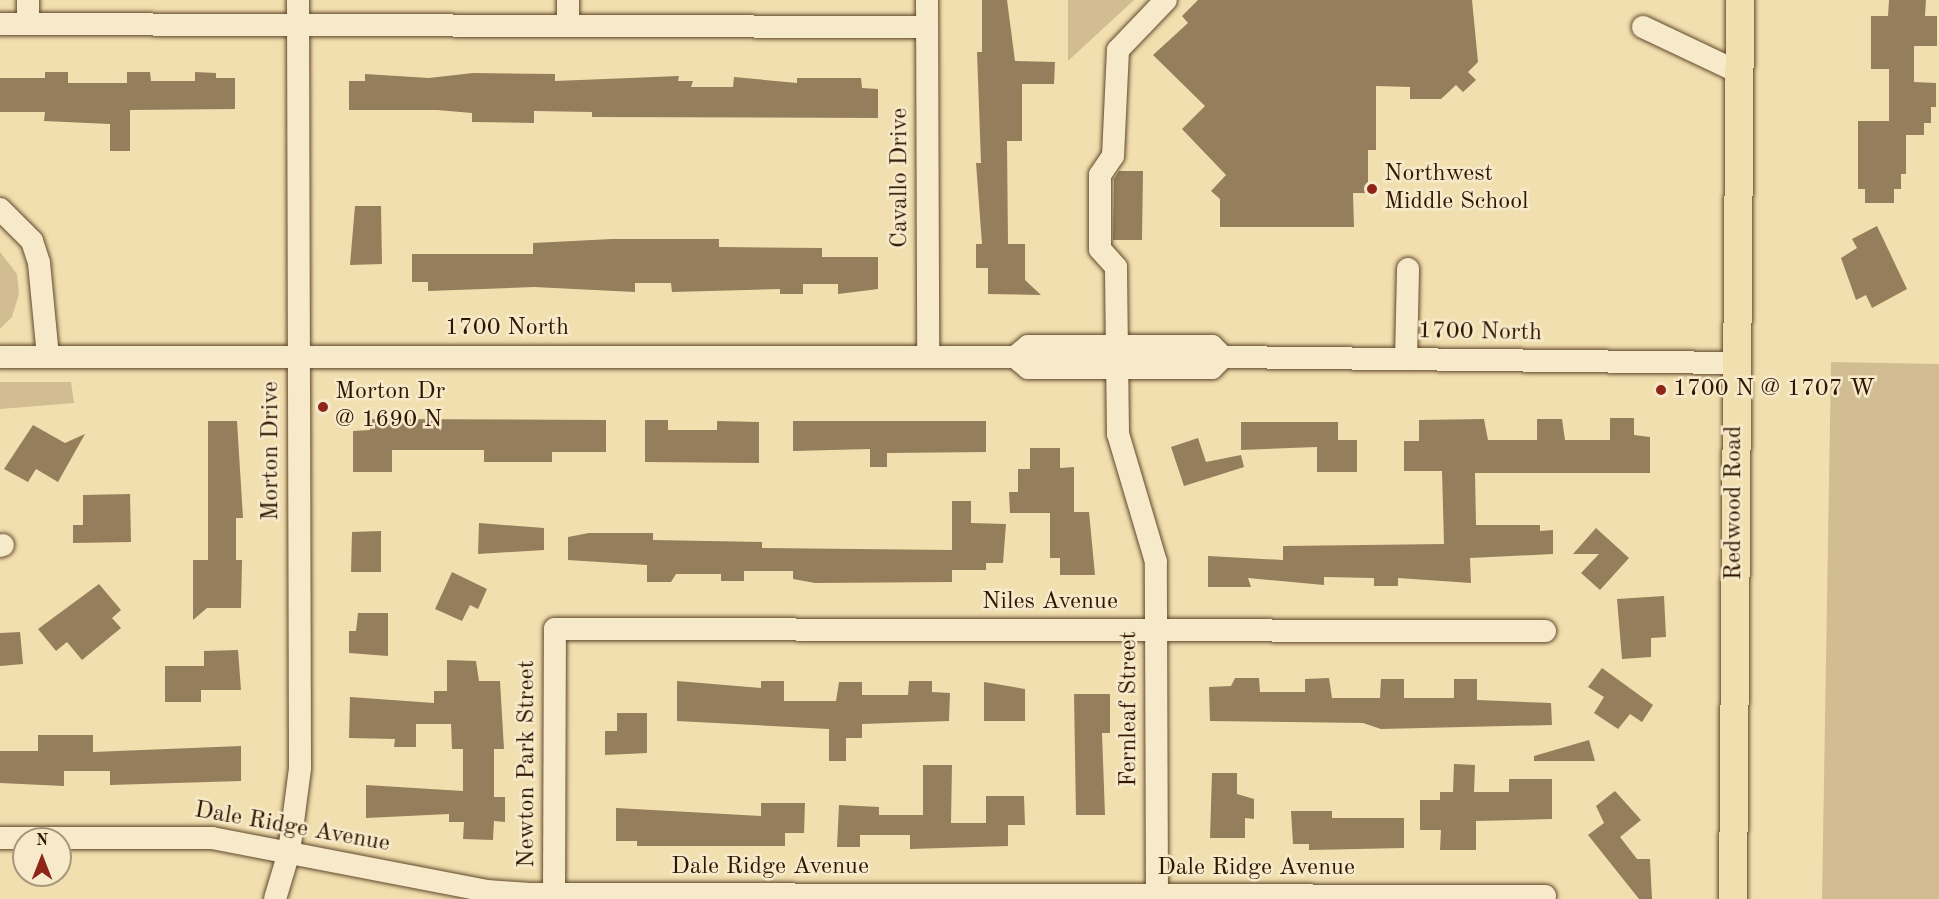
<!DOCTYPE html>
<style>
body{margin:0}
#map{position:relative;width:1939px;height:899px;overflow:hidden;background:#f2dfaf;font-family:"Old Standard TT",serif}
div>[style]{position:absolute}
.green>*{inset:0;background:#d1bd91}
.building>*{inset:0;background:#957e5b}
.roads{filter:drop-shadow(0 0 2px #61482c) drop-shadow(0 0 2px #61482c)}
.minor>*{height:22px;margin:-11px;padding:0 11px;transform-origin:11px;border-radius:11px;background:#f7eacb}
.major>*{height:28px;margin:-14px;padding:0 14px;transform-origin:14px;border-radius:14px;background:#f2dfaf}
.dots>*{width:16px;height:16px;translate:-50% -50%;box-sizing:border-box;border:3px solid #f7eacb;border-radius:50%}
span{translate:-50% -50%;white-space:nowrap;text-align:center;line-height:1.15;-webkit-text-stroke:5px #f7eacb;paint-order:stroke}
.poi-label{font-size:24px;color:#311501}
.left{translate:0 -50%;text-align:left}
.street-label{font-size:24px;color:#311501}
.north{position:absolute;left:12px;top:827px;width:60px;height:60px;box-sizing:border-box;background:#f7eacb;border:2px solid #a8957a;border-radius:50%;rotate:0deg;font-size:16px;font-weight:700;line-height:24px;text-align:center;color:#311501}
.north::after{content:'';display:block;margin:auto;width:21px;height:27px;background:#8f2418;clip-path:polygon(50% 0,100% 100%,50% 72%,0 100%)}
</style>
<div id="map">
<div class="green">
<i style="clip-path:polygon(1068px 0,1134px 0,1068px 61px)"></i>
<i style="clip-path:polygon(0 252px,17px 274px,19px 294px,12px 317px,0 329px)"></i>
<i style="clip-path:polygon(1831px 362px,1939px 364px,1939px 899px,1822px 899px)"></i>
<i style="clip-path:polygon(0 382px,71px 382px,74px 403px,0 409px)"></i>
</div>
<div class="building">
<i style="clip-path:polygon(982px 0,1007px 0,1015px 61px,1055px 62px,1054px 84px,1022px 84px,1022px 141px,1007px 141px,1008px 244px,1025px 244px,1025px 280px,1041px 295px,988px 294px,988px 268px,976px 268px,976px 244px,982px 244px,976px 163px,981px 163px,977px 52px,982px 52px)"></i>
<i style="clip-path:polygon(1198px 0,1472px 0,1478px 62px,1468px 72px,1476px 80px,1463px 92px,1456px 85px,1441px 99px,1410px 99px,1410px 87px,1376px 86px,1376px 150px,1368px 150px,1368px 193px,1353px 193px,1354px 227px,1220px 227px,1220px 199px,1211px 191px,1226px 175px,1182px 129px,1205px 106px,1153px 55px,1188px 23px,1182px 16px)"></i>
<i style="clip-path:polygon(1889px 0,1926px 0,1925px 16px,1937px 16px,1937px 46px,1914px 46px,1914px 82px,1936px 83px,1936px 107px,1931px 107px,1931px 123px,1924px 123px,1924px 135px,1906px 135px,1906px 174px,1901px 174px,1901px 189px,1894px 189px,1894px 203px,1865px 203px,1865px 189px,1858px 189px,1858px 121px,1889px 121px,1889px 69px,1871px 69px,1871px 16px,1888px 16px)"></i>
<i style="clip-path:polygon(45px 72px,68px 72px,68px 83px,127px 83px,127px 72px,150px 72px,151px 81px,195px 81px,195px 72px,216px 73px,216px 78px,235px 78px,235px 109px,130px 110px,130px 151px,110px 151px,110px 124px,44px 121px,45px 112px,0 112px,0 78px,45px 78px)"></i>
<i style="clip-path:polygon(473px 73px,555px 74px,555px 81px,679px 76px,678px 81px,693px 81px,691px 87px,733px 87px,734px 77px,797px 83px,797px 78px,861px 78px,862px 88px,878px 89px,878px 118px,592px 117px,592px 112px,534px 111px,534px 123px,472px 122px,472px 113px,437px 110px,349px 110px,349px 81px,365px 81px,365px 74px,429px 78px)"></i>
<i style="clip-path:polygon(1119px 171px,1143px 171px,1142px 240px,1113px 240px,1114px 179px)"></i>
<i style="clip-path:polygon(355px 206px,381px 206px,382px 264px,350px 265px)"></i>
<i style="clip-path:polygon(1877px 226px,1907px 289px,1872px 308px,1866px 295px,1856px 300px,1841px 258px,1857px 248px,1852px 239px)"></i>
<i style="clip-path:polygon(612px 239px,719px 239px,719px 247px,822px 248px,822px 257px,878px 257px,878px 289px,838px 294px,838px 284px,803px 284px,803px 294px,780px 294px,780px 289px,672px 292px,671px 283px,635px 283px,635px 292px,534px 287px,428px 291px,428px 282px,412px 282px,412px 254px,533px 254px,533px 243px)"></i>
<i style="clip-path:polygon(1610px 418px,1634px 418px,1634px 435px,1650px 437px,1650px 473px,1475px 473px,1476px 525px,1540px 525px,1540px 531px,1553px 530px,1553px 554px,1470px 558px,1471px 583px,1398px 578px,1398px 586px,1374px 586px,1374px 578px,1324px 577px,1324px 585px,1248px 578px,1251px 587px,1208px 587px,1208px 556px,1283px 560px,1283px 546px,1444px 544px,1442px 471px,1404px 471px,1404px 441px,1419px 441px,1419px 420px,1484px 419px,1488px 440px,1537px 440px,1537px 419px,1562px 419px,1565px 440px,1610px 440px)"></i>
<i style="clip-path:polygon(370px 419px,606px 420px,606px 452px,552px 452px,552px 462px,484px 462px,484px 450px,392px 450px,392px 472px,353px 472px,353px 431px,370px 430px)"></i>
<i style="clip-path:polygon(645px 420px,668px 420px,668px 430px,717px 430px,717px 421px,759px 422px,759px 463px,645px 462px)"></i>
<i style="clip-path:polygon(208px 421px,237px 421px,243px 518px,236px 518px,236px 560px,242px 560px,241px 608px,207px 608px,193px 620px,193px 560px,208px 560px)"></i>
<i style="clip-path:polygon(793px 421px,986px 421px,986px 452px,887px 453px,887px 467px,870px 467px,870px 449px,793px 451px)"></i>
<i style="clip-path:polygon(1241px 422px,1338px 422px,1338px 440px,1357px 440px,1357px 472px,1317px 472px,1317px 447px,1241px 450px)"></i>
<i style="clip-path:polygon(33px 425px,65px 443px,85px 434px,58px 482px,36px 469px,28px 482px,4px 469px)"></i>
<i style="clip-path:polygon(1198px 438px,1206px 462px,1241px 455px,1244px 467px,1184px 486px,1171px 447px)"></i>
<i style="clip-path:polygon(1030px 448px,1060px 448px,1060px 468px,1074px 467px,1074px 512px,1089px 512px,1095px 575px,1060px 575px,1060px 558px,1050px 558px,1050px 513px,1010px 513px,1009px 492px,1018px 492px,1018px 469px,1030px 469px)"></i>
<i style="clip-path:polygon(130px 494px,131px 542px,73px 543px,73px 525px,83px 525px,83px 495px)"></i>
<i style="clip-path:polygon(952px 501px,971px 501px,971px 523px,1006px 524px,1003px 563px,986px 563px,986px 570px,952px 570px,952px 582px,815px 583px,793px 579px,793px 571px,744px 571px,744px 581px,721px 581px,721px 574px,676px 574px,671px 582px,647px 582px,647px 565px,568px 560px,568px 537px,589px 533px,653px 533px,653px 540px,762px 542px,762px 548px,952px 550px)"></i>
<i style="clip-path:polygon(479px 523px,544px 528px,544px 550px,478px 554px)"></i>
<i style="clip-path:polygon(1596px 528px,1629px 558px,1600px 590px,1581px 573px,1599px 554px,1573px 554px)"></i>
<i style="clip-path:polygon(381px 531px,381px 572px,351px 572px,352px 532px)"></i>
<i style="clip-path:polygon(452px 572px,487px 589px,478px 609px,470px 605px,462px 621px,435px 609px)"></i>
<i style="clip-path:polygon(99px 584px,121px 610px,112px 618px,121px 628px,82px 660px,67px 642px,56px 651px,38px 629px)"></i>
<i style="clip-path:polygon(1664px 596px,1666px 637px,1651px 638px,1651px 657px,1622px 659px,1617px 599px)"></i>
<i style="clip-path:polygon(358px 613px,388px 613px,388px 656px,349px 653px,349px 631px,356px 631px)"></i>
<i style="clip-path:polygon(20px 632px,23px 664px,0 666px,0 633px)"></i>
<i style="clip-path:polygon(238px 650px,241px 690px,201px 690px,201px 702px,165px 702px,165px 666px,204px 666px,204px 651px)"></i>
<i style="clip-path:polygon(447px 660px,476px 661px,479px 681px,500px 681px,504px 749px,494px 749px,494px 797px,505px 797px,505px 822px,494px 821px,493px 840px,463px 839px,464px 822px,449px 822px,449px 814px,366px 818px,366px 785px,463px 791px,463px 749px,452px 749px,451px 724px,416px 724px,416px 747px,394px 747px,395px 739px,349px 738px,350px 697px,434px 703px,434px 691px,447px 691px)"></i>
<i style="clip-path:polygon(1602px 668px,1653px 705px,1642px 722px,1630px 714px,1618px 729px,1594px 713px,1604px 697px,1588px 687px)"></i>
<i style="clip-path:polygon(1235px 678px,1259px 678px,1260px 692px,1305px 692px,1305px 679px,1329px 678px,1332px 698px,1380px 698px,1381px 679px,1404px 679px,1404px 698px,1454px 698px,1454px 679px,1477px 679px,1477px 700px,1551px 703px,1552px 725px,1381px 729px,1363px 723px,1210px 721px,1209px 687px,1231px 686px)"></i>
<i style="clip-path:polygon(677px 681px,761px 688px,761px 681px,784px 681px,784px 701px,836px 701px,839px 682px,862px 682px,862px 695px,908px 695px,909px 681px,932px 681px,932px 692px,950px 693px,949px 721px,862px 724px,862px 738px,846px 738px,846px 761px,829px 761px,829px 729px,677px 721px)"></i>
<i style="clip-path:polygon(984px 682px,1025px 689px,1025px 721px,984px 721px)"></i>
<i style="clip-path:polygon(1074px 694px,1110px 694px,1110px 733px,1102px 733px,1105px 815px,1076px 815px)"></i>
<i style="clip-path:polygon(617px 713px,647px 713px,647px 753px,605px 755px,605px 731px,617px 731px)"></i>
<i style="clip-path:polygon(38px 735px,93px 735px,93px 752px,241px 746px,241px 781px,110px 785px,110px 771px,64px 771px,64px 786px,0 783px,0 751px,38px 751px)"></i>
<i style="clip-path:polygon(1589px 740px,1595px 761px,1534px 761px,1534px 756px)"></i>
<i style="clip-path:polygon(1454px 764px,1475px 765px,1474px 792px,1509px 792px,1509px 779px,1552px 779px,1552px 819px,1476px 821px,1476px 850px,1440px 850px,1441px 830px,1420px 830px,1420px 800px,1440px 800px,1440px 792px,1453px 792px)"></i>
<i style="clip-path:polygon(923px 765px,952px 765px,951px 823px,986px 823px,986px 796px,1024px 796px,1025px 825px,1008px 825px,1008px 846px,910px 849px,910px 835px,860px 835px,860px 847px,837px 847px,839px 805px,879px 807px,879px 815px,923px 815px)"></i>
<i style="clip-path:polygon(1212px 773px,1237px 773px,1237px 794px,1254px 799px,1254px 819px,1245px 818px,1245px 838px,1210px 838px)"></i>
<i style="clip-path:polygon(1615px 791px,1641px 820px,1620px 837px,1637px 859px,1650px 859px,1652px 899px,1639px 899px,1588px 835px,1604px 823px,1596px 806px)"></i>
<i style="clip-path:polygon(761px 803px,805px 803px,804px 833px,785px 833px,785px 846px,637px 846px,637px 841px,616px 841px,616px 808px,761px 816px)"></i>
<i style="clip-path:polygon(1291px 811px,1332px 811px,1332px 818px,1404px 818px,1404px 848px,1309px 850px,1309px 844px,1293px 844px)"></i>
</div>
<div class="roads">
<div class="minor">
<i style="left:28px;top:0;width:24px;rotate:90deg"></i>
<i style="left:568px;top:0;width:26px;rotate:90deg"></i>
<i style="left:927px;top:0;width:356px;rotate:89.8deg"></i>
<i style="left:0;top:24px;width:927px;rotate:0.19deg"></i>
<i style="left:1643px;top:27px;width:105px;rotate:25.3deg"></i>
<i style="left:0;top:209px;width:45px;rotate:45deg"></i>
<i style="left:32px;top:241px;width:23px;rotate:72deg"></i>
<i style="left:39px;top:263px;width:94px;rotate:84.5deg"></i>
<i style="left:0;top:357px;width:1015px"></i>
<i style="left:1015px;top:357px;width:17px;rotate:40deg"></i>
<i style="left:1028px;top:368px;width:184px"></i>
<i style="left:1212px;top:368px;width:16px;rotate:-45deg"></i>
<i style="left:1015px;top:357px;width:17px;rotate:-40deg"></i>
<i style="left:1028px;top:346px;width:184px"></i>
<i style="left:1212px;top:346px;width:16px;rotate:45deg"></i>
<i style="left:1223px;top:357px;width:513px;rotate:0.67deg"></i>
<i style="left:1406px;top:359px;width:90px;rotate:-88.7deg"></i>
<i style="left:0;top:546px;width:3px;rotate:-18deg"></i>
<i style="left:0;top:838px;width:212px"></i>
<i style="left:212px;top:838px;width:279px;rotate:10.9deg"></i>
<i style="left:486px;top:891px;width:44px;rotate:3.9deg"></i>
<i style="left:530px;top:894px;width:1015px;rotate:0.11deg"></i>
<i style="left:275px;top:899px;width:49px;rotate:-73.4deg"></i>
<i style="left:289px;top:852px;width:85px;rotate:-82.5deg"></i>
<i style="left:300px;top:768px;width:768px;rotate:-90.15deg"></i>
<i style="left:554px;top:899px;width:270px;rotate:-89.8deg"></i>
<i style="left:555px;top:629px;width:990px;rotate:0.12deg"></i>
<i style="left:1157px;top:899px;width:337px;rotate:-90.2deg"></i>
<i style="left:1156px;top:562px;width:134px;rotate:-106.5deg"></i>
<i style="left:1118px;top:434px;width:167px;rotate:-90.7deg"></i>
<i style="left:1116px;top:267px;width:24px;rotate:-132deg"></i>
<i style="left:1100px;top:249px;width:74px;rotate:-90deg"></i>
<i style="left:1100px;top:175px;width:23px;rotate:-56deg"></i>
<i style="left:1113px;top:156px;width:106px;rotate:-87.3deg"></i>
<i style="left:1118px;top:50px;width:69px;rotate:-46.2deg"></i>
</div>
<div class="major">
<i style="left:1733px;top:899px;width:899px;rotate:-89.55deg"></i>
</div>
</div>
<div class="dots">
<i style="left:1372px;top:189px;background:#8f2418"></i>
<i style="left:1661px;top:390px;background:#8f2418"></i>
<i style="left:323px;top:407px;background:#8f2418"></i>
</div>
<div class="poi-label">
<span class="left" style="left:1384px;top:189px">Northwest<br>Middle School</span>
<span class="left" style="left:1673px;top:390px">1700 N @ 1707 W</span>
<span class="left" style="left:335px;top:407px">Morton Dr<br>@ 1690 N</span>
</div>
<div class="street-label">
<span style="left:901px;top:178px;rotate:-90deg">Cavallo Drive</span>
<span style="left:507px;top:329px">1700 North</span>
<span style="left:1480px;top:333px;rotate:1deg">1700 North</span>
<span style="left:272px;top:451px;rotate:-90deg">Morton Drive</span>
<span style="left:1735px;top:503px;rotate:-90deg">Redwood Road</span>
<span style="left:1050px;top:603px">Niles Avenue</span>
<span style="left:1130px;top:709px;rotate:-90deg">Fernleaf Street</span>
<span style="left:528px;top:764px;rotate:-90deg">Newton Park Street</span>
<span style="left:292px;top:828px;rotate:10deg">Dale Ridge Avenue</span>
<span style="left:770px;top:868px">Dale Ridge Avenue</span>
<span style="left:1256px;top:869px">Dale Ridge Avenue</span>
</div>
<div class="north">N</div>
</div>
